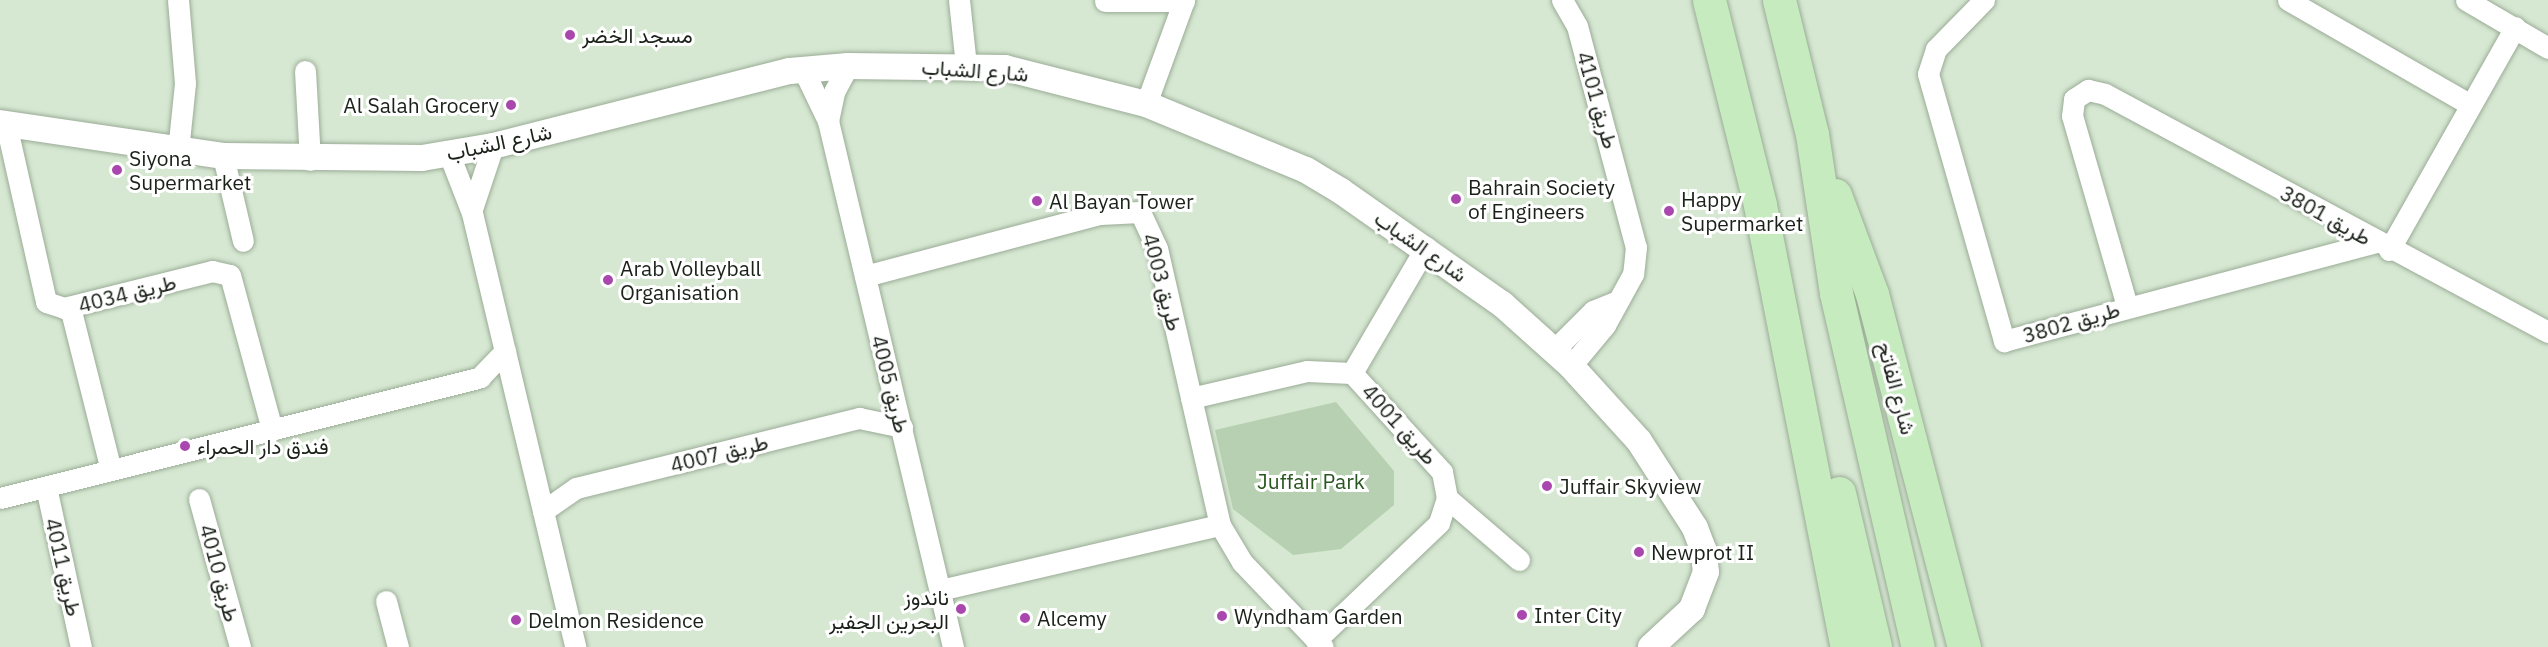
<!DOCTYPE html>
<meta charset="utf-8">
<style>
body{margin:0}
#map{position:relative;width:2548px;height:647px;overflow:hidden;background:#d6e8d2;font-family:"IBM Plex Sans",Vazirmatn,sans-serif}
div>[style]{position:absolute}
.green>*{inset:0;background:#b7d0b1}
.roads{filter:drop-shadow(0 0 2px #9bac97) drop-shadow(0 0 2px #9bac97)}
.minor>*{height:21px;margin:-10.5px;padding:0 10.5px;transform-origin:10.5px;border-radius:10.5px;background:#fff}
.tertiary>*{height:26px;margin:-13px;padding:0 13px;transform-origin:13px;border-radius:13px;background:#fff}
.primary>*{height:33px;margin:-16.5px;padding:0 16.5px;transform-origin:16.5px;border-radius:16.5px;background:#c5ebbe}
.dots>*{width:16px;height:16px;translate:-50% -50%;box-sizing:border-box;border:3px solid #fff;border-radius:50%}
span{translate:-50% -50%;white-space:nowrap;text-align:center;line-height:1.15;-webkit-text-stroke:6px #fff;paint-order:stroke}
.poi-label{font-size:21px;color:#1a2119}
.left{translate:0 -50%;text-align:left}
.right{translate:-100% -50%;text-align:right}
.street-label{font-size:21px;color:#1a2119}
.park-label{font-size:21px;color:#295520}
</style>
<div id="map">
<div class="green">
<i style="clip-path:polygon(1336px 402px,1394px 471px,1394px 505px,1341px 549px,1293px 555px,1233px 509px,1215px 430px)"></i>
</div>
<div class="roads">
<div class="minor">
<i style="left:959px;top:0;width:65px;rotate:83.9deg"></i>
<i style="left:1562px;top:0;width:30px;rotate:60deg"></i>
<i style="left:1577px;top:26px;width:229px;rotate:75.1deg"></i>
<i style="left:1636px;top:247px;width:27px;rotate:96deg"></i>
<i style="left:1633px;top:274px;width:58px;rotate:118.8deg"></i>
<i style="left:1605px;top:325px;width:53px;rotate:129.7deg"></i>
<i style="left:1984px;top:0;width:69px;rotate:134.4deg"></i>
<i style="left:1936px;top:49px;width:26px;rotate:108deg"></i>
<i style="left:1928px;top:74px;width:278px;rotate:74.1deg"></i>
<i style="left:2004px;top:341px;width:384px;rotate:-14.9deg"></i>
<i style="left:2288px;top:0;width:209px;rotate:29.9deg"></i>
<i style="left:2466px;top:0;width:95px;rotate:30.3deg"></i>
<i style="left:1105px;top:1px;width:79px"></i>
<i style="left:803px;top:69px;width:58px;rotate:64.3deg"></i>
<i style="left:828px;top:121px;width:541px;rotate:76.63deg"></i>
<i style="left:305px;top:71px;width:89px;rotate:86.8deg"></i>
<i style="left:1146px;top:104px;width:111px;rotate:-69.9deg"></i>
<i style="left:828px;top:121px;width:30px;rotate:-78deg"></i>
<i style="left:834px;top:92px;width:30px;rotate:-62deg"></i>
<i style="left:6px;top:124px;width:182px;rotate:77.3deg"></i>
<i style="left:46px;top:302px;width:19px;rotate:18deg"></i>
<i style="left:64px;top:308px;width:153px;rotate:-14deg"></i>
<i style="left:212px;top:271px;width:18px;rotate:13deg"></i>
<i style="left:230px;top:275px;width:161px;rotate:74.8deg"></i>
<i style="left:178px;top:151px;width:68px;rotate:-84.1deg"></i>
<i style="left:185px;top:83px;width:83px;rotate:-94.8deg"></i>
<i style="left:449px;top:154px;width:63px;rotate:68.7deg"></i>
<i style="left:472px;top:213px;width:446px;rotate:76.6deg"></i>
<i style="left:223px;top:156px;width:87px;rotate:76.8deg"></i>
<i style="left:472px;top:209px;width:66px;rotate:-71.6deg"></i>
<i style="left:2389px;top:250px;width:256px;rotate:-60.5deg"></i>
<i style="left:865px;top:276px;width:243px;rotate:-14.8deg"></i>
<i style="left:1100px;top:214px;width:40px;rotate:-2.9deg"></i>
<i style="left:1140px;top:212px;width:40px;rotate:65deg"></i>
<i style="left:1157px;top:248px;width:284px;rotate:77.2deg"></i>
<i style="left:1220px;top:525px;width:43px;rotate:59.3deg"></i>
<i style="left:1242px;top:562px;width:117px;rotate:46.4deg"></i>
<i style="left:2127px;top:306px;width:198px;rotate:-106.1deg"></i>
<i style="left:2072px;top:116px;width:17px;rotate:-83deg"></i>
<i style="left:2074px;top:99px;width:17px;rotate:-33deg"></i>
<i style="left:2088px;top:90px;width:17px;rotate:13deg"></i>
<i style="left:2105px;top:94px;width:503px;rotate:28.25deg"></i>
<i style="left:70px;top:307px;width:168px;rotate:75.9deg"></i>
<i style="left:1554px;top:350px;width:55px;rotate:-45deg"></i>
<i style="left:1593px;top:311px;width:22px;rotate:-22deg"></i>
<i style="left:1352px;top:373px;width:146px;rotate:-59.6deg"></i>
<i style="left:1191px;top:398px;width:119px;rotate:-13.1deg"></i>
<i style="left:1307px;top:371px;width:45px;rotate:2.5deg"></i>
<i style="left:1352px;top:373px;width:134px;rotate:47.7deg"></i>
<i style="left:1442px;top:472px;width:26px;rotate:79deg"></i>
<i style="left:1447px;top:498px;width:26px;rotate:108deg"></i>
<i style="left:1439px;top:523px;width:170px;rotate:136.4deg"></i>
<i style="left:46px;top:487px;width:164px;rotate:77.7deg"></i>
<i style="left:0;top:498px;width:495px;rotate:-14.1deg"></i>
<i style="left:480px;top:377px;width:36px;rotate:-46deg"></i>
<i style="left:1447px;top:498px;width:95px;rotate:40.7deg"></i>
<i style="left:199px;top:499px;width:154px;rotate:74.5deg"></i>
<i style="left:543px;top:511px;width:40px;rotate:-34.9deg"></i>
<i style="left:576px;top:488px;width:292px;rotate:-13.9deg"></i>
<i style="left:859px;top:418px;width:44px;rotate:11.8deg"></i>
<i style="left:940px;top:590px;width:287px;rotate:-13.1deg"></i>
<i style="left:386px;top:601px;width:48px;rotate:75.4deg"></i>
</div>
<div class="tertiary">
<i style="left:0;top:123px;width:225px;rotate:8.4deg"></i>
<i style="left:223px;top:156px;width:199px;rotate:0.6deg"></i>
<i style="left:422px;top:158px;width:72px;rotate:-9.6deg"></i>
<i style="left:493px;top:146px;width:306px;rotate:-14.2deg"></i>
<i style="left:790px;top:71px;width:58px;rotate:-4.9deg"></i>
<i style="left:848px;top:66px;width:157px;rotate:0.7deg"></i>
<i style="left:1005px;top:68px;width:146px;rotate:14.3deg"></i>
<i style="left:1146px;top:104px;width:173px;rotate:22.4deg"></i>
<i style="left:1306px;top:170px;width:41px;rotate:31deg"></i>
<i style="left:1341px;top:191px;width:197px;rotate:35.1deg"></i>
<i style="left:1502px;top:304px;width:93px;rotate:41.9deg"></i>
<i style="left:1571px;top:366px;width:101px;rotate:47.8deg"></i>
<i style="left:1639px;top:441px;width:103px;rotate:57.2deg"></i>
<i style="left:1695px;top:528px;width:25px;rotate:69deg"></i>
<i style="left:1704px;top:551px;width:21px;rotate:85deg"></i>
<i style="left:1706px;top:572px;width:40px;rotate:111deg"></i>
<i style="left:1692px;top:609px;width:56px;rotate:137.2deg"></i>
</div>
<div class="primary">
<i style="left:1709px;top:0;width:211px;rotate:76deg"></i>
<i style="left:1760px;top:205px;width:450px;rotate:78.9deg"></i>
<i style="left:1779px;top:0;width:138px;rotate:76.2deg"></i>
<i style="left:1812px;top:134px;width:161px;rotate:81.4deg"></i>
<i style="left:1836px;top:293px;width:363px;rotate:77deg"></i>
<i style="left:1835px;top:195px;width:106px;rotate:69.5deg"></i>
<i style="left:1872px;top:294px;width:365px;rotate:75.4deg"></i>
<i style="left:1839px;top:493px;width:158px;rotate:76.8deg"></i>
</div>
</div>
<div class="dots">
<i style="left:570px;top:35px;background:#a947ae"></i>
<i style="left:511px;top:105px;background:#a947ae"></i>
<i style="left:117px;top:170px;background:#a947ae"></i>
<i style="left:1456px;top:199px;background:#a947ae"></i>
<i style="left:1037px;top:201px;background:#a947ae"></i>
<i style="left:1669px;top:211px;background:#a947ae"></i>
<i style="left:608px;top:280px;background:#a947ae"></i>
<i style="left:185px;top:446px;background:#a947ae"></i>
<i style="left:1547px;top:486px;background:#a947ae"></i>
<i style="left:1639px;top:552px;background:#a947ae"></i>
<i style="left:961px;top:609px;background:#a947ae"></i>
<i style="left:1522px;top:615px;background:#a947ae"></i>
<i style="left:1222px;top:616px;background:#a947ae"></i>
<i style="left:1025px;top:618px;background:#a947ae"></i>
<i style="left:516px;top:620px;background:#a947ae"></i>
</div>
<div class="poi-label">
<span class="left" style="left:582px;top:35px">مسجد الخضر</span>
<span class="right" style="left:499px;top:105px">Al Salah Grocery</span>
<span class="left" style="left:129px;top:170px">Siyona<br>Supermarket</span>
<span class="left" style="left:1468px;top:199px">Bahrain Society<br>of Engineers</span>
<span class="left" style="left:1681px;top:211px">Happy<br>Supermarket</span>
<span class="left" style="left:1049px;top:201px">Al Bayan Tower</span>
<span class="left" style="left:620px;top:280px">Arab Volleyball<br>Organisation</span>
<span class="left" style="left:197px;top:446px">فندق دار الحمراء</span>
<span class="left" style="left:1559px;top:486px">Juffair Skyview</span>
<span class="left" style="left:1651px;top:552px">Newprot II</span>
<span class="right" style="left:949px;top:609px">ناندوز<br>البحرين الجفير</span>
<span class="left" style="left:1534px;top:615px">Inter City</span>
<span class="left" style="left:1234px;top:616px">Wyndham Garden</span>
<span class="left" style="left:1037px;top:618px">Alcemy</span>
<span class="left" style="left:528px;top:620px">Delmon Residence</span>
</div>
<div class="street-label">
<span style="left:975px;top:70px;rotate:4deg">شارع الشباب</span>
<span style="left:1598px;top:100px;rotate:74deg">طريق 4101</span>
<span style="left:499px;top:142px;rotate:-12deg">شارع الشباب</span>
<span style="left:2326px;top:215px;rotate:29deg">طريق 3801</span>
<span style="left:1421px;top:246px;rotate:35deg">شارع الشباب</span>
<span style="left:1163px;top:282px;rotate:75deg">طريق 4003</span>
<span style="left:127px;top:293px;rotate:-14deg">طريق 4034</span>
<span style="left:2071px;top:322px;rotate:-16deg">طريق 3802</span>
<span style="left:891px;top:384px;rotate:76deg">طريق 4005</span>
<span style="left:1897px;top:388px;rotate:75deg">شارع الفاتح</span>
<span style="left:1400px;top:424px;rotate:48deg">طريق 4001</span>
<span style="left:719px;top:453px;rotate:-14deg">طريق 4007</span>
<span style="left:64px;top:567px;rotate:77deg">طريق 4011</span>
<span style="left:220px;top:573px;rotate:75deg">طريق 4010</span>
</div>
<div class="park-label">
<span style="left:1311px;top:481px">Juffair Park</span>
</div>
</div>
